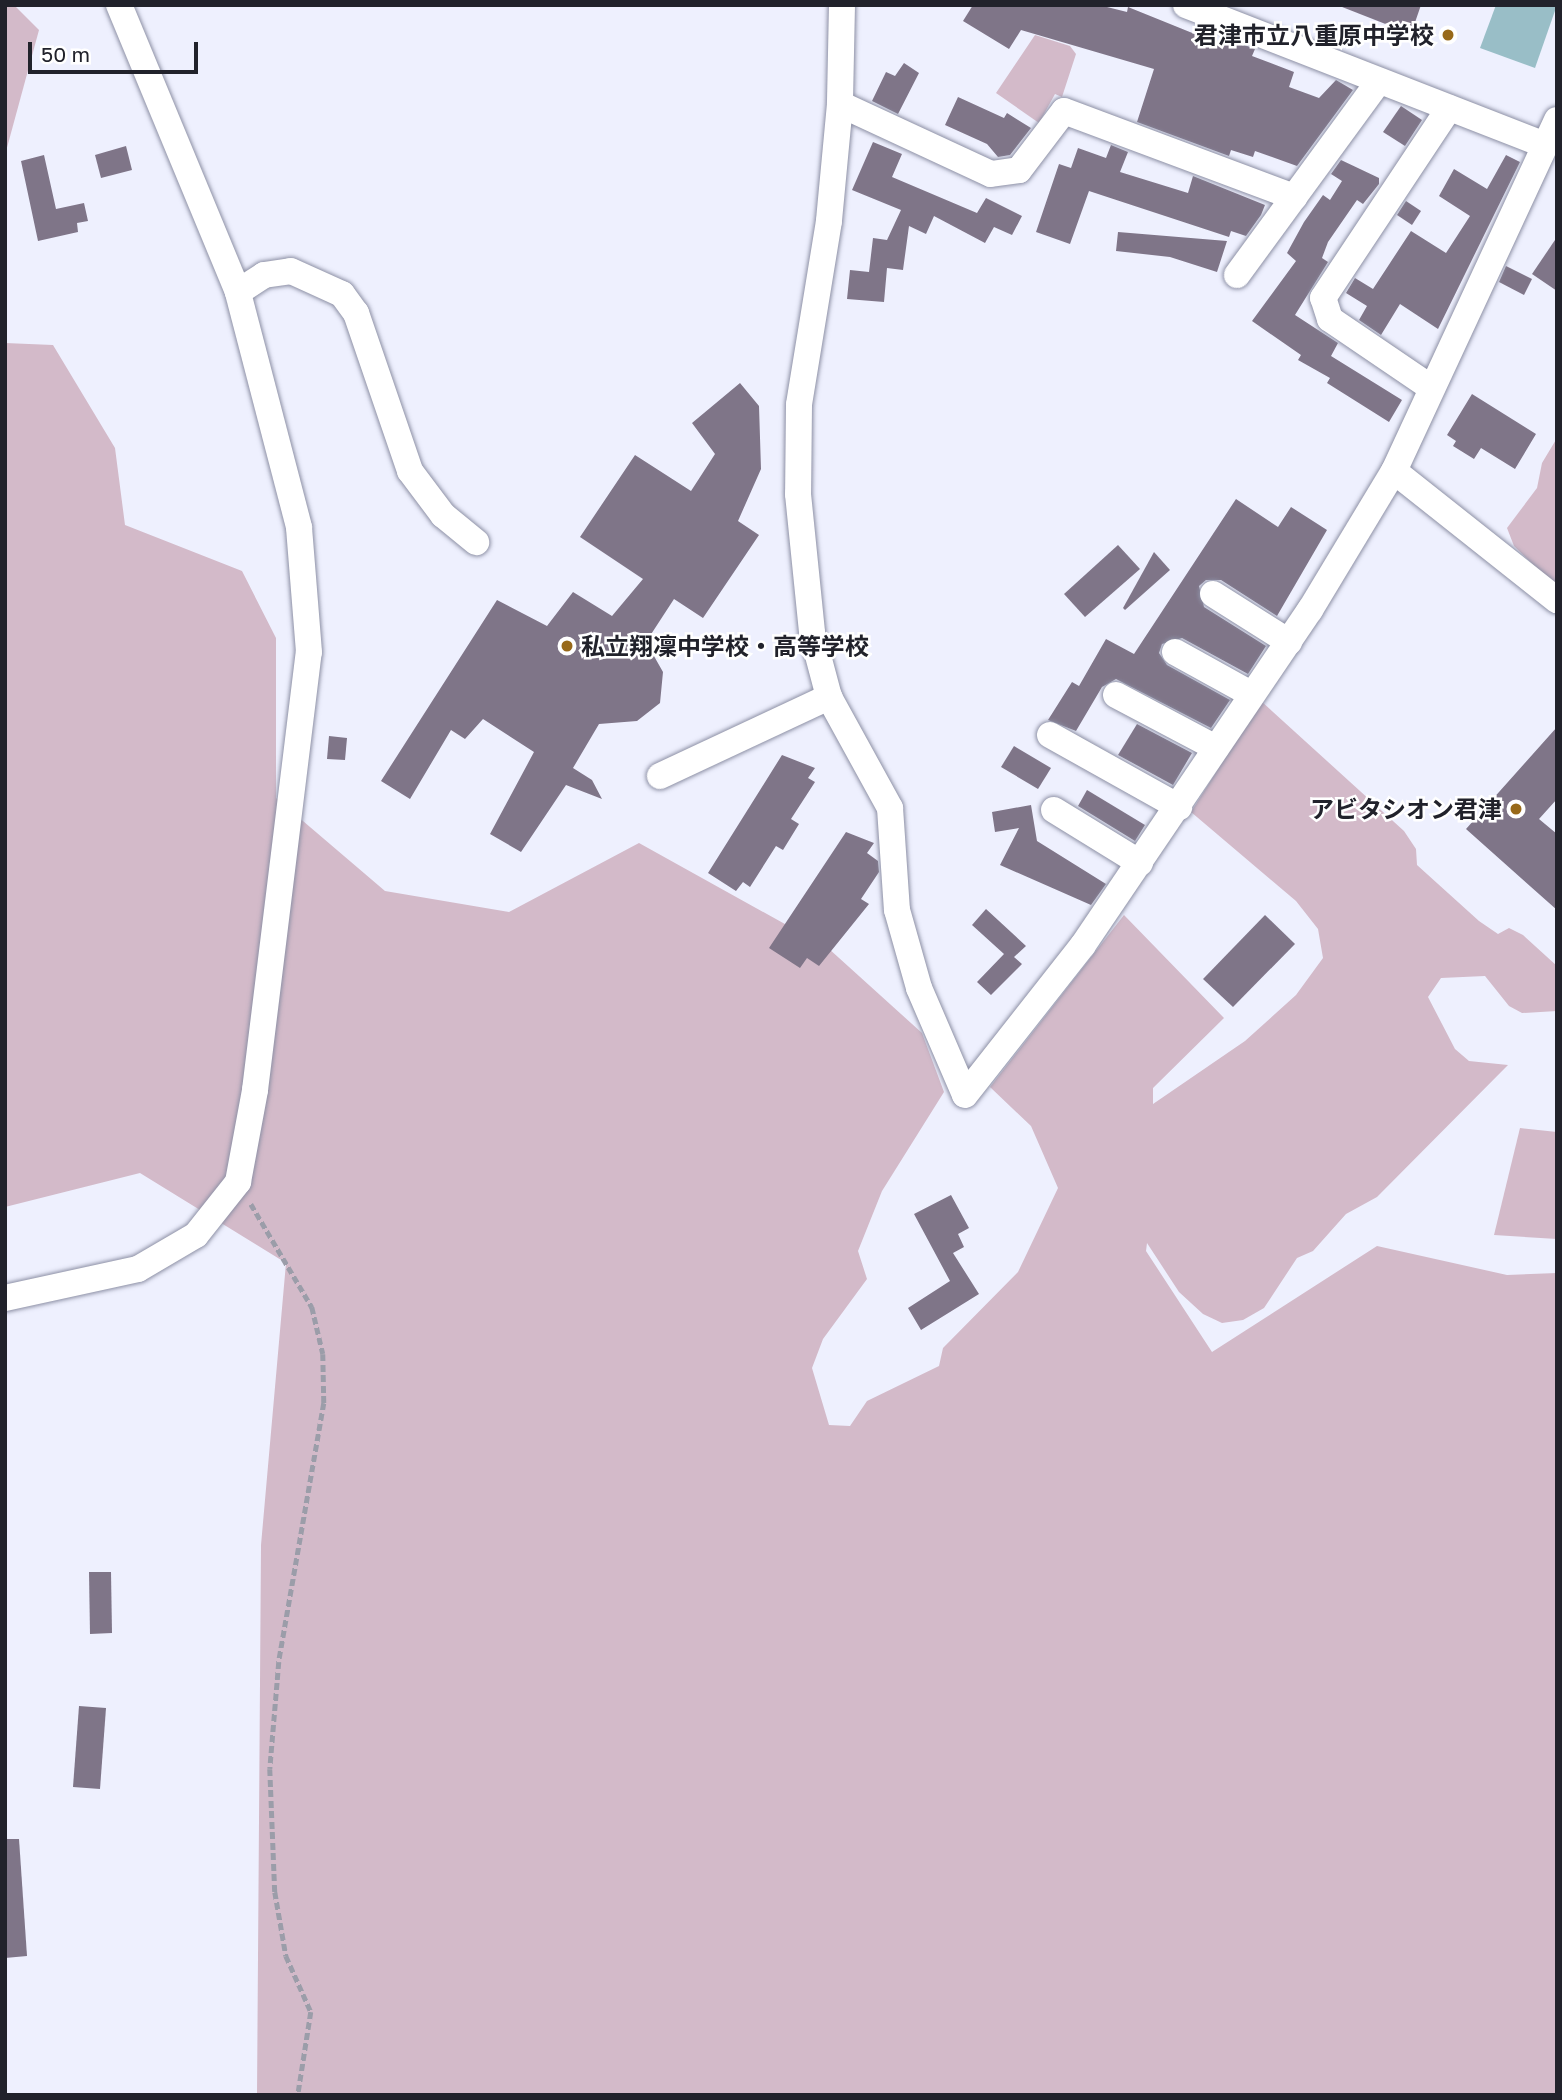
<!DOCTYPE html>
<meta charset="utf-8">
<style>
body{margin:0}
#map{position:relative;width:1562px;height:2100px;overflow:hidden;background:#eef0fe;font-family:"Golos Text","Noto Sans JP",sans-serif}
div>[style]{position:absolute}
.green>*{inset:0;background:#d3bac9}
.water>*{inset:0;background:#99bec7}
.building>*{inset:0;background:#7f7588}
.path>*{height:4.5px;margin-top:-2.25px;transform-origin:0;background:repeating-linear-gradient(90deg,#9b9da9 0 7px,transparent 0 10.5px)}
.roads{filter:drop-shadow(0 0 2px #8d90a5) drop-shadow(0 0 2px #8d90a5)}
.minor>*{height:26px;margin:-13px;padding:0 13px;transform-origin:13px;border-radius:13px;background:#fff}
.dots>*{width:19px;height:19px;translate:-50% -50%;box-sizing:border-box;border:4px solid #fff;border-radius:50%}
span{translate:-50% -50%;white-space:nowrap;text-align:center;line-height:1.15;-webkit-text-stroke:5px #fff;paint-order:stroke}
.poi-label{font-size:24px;color:#21222b;font-weight:700}
.right{translate:-100% -50%;text-align:right}
.left{translate:0 -50%;text-align:left}
.frame{position:absolute;inset:0;border:7px solid #21222b;pointer-events:none}
.scale{position:absolute;left:28px;top:42px;width:170px;height:32px;box-sizing:border-box;border:4px solid #21222b;border-top:0;padding-left:9px;font-size:21px;line-height:24px;white-space:nowrap;color:#21222b;-webkit-text-stroke:5px #fff;paint-order:stroke}
</style>
<div id="map">
<div class="green">
<i style="clip-path:polygon(5px 5px,14px 5px,39px 30px,5px 155px)"></i>
<i style="clip-path:polygon(1035px 35px,1070px 46px,1076px 54px,1062px 97px,1055px 94px,1039px 123px,996px 93px)"></i>
<i style="clip-path:polygon(5px 343px,53px 345px,115px 448px,125px 525px,242px 571px,276px 638px,276px 798px,385px 891px,509px 912px,639px 843px,828px 948px,922px 1033px,944px 1092px,882px 1191px,858px 1251px,867px 1279px,823px 1339px,812px 1368px,829px 1425px,850px 1426px,867px 1401px,939px 1366px,943px 1348px,1018px 1272px,1058px 1188px,1031px 1126px,990px 1087px,1124px 915px,1224px 1018px,1153px 1088px,1153px 1104px,1245px 1041px,1296px 995px,1323px 958px,1318px 929px,1296px 901px,1191px 812px,1261px 701px,1404px 831px,1416px 849px,1417px 865px,1479px 921px,1498px 934px,1509px 928px,1523px 935px,1557px 966px,1557px 1011px,1522px 1013px,1509px 1006px,1485px 976px,1441px 978px,1428px 997px,1455px 1049px,1469px 1061px,1508px 1065px,1377px 1197px,1346px 1214px,1313px 1251px,1297px 1258px,1264px 1308px,1243px 1320px,1222px 1323px,1203px 1314px,1179px 1292px,1147px 1243px,1146px 1251px,1212px 1352px,1377px 1246px,1507px 1275px,1557px 1273px,1557px 2095px,257px 2095px,261px 1545px,286px 1263px,140px 1173px,5px 1207px)"></i>
<i style="clip-path:polygon(1557px 438px,1557px 588px,1514px 546px,1507px 528px,1537px 488px,1542px 463px)"></i>
<i style="clip-path:polygon(1520px 1128px,1557px 1132px,1557px 1239px,1494px 1235px)"></i>
</div>
<div class="water">
<i style="clip-path:polygon(1496px 5px,1557px 5px,1535px 68px,1480px 48px)"></i>
</div>
<div class="building">
<i style="clip-path:polygon(973px 5px,1099px 5px,1127px 12px,1128px 7px,1222px 45px,1224px 37px,1255px 49px,1252px 56px,1294px 72px,1289px 87px,1319px 98px,1336px 80px,1353px 90px,1297px 166px,1255px 151px,1253px 157px,1231px 150px,1229px 156px,1137px 122px,1154px 69px,1021px 30px,1009px 49px,963px 21px)"></i>
<i style="clip-path:polygon(1337px 5px,1421px 5px,1411px 34px)"></i>
<i style="clip-path:polygon(904px 63px,919px 73px,898px 114px,872px 101px,886px 72px,895px 76px)"></i>
<i style="clip-path:polygon(958px 97px,1004px 118px,1007px 113px,1031px 128px,1010px 155px,998px 157px,987px 144px,945px 125px)"></i>
<i style="clip-path:polygon(1401px 106px,1422px 120px,1405px 146px,1383px 132px)"></i>
<i style="clip-path:polygon(873px 142px,902px 154px,892px 177px,977px 213px,986px 198px,1022px 216px,1012px 235px,994px 227px,985px 243px,934px 216px,926px 234px,909px 226px,903px 270px,887px 268px,884px 302px,847px 299px,850px 270px,869px 272px,873px 238px,887px 240px,901px 210px,852px 190px)"></i>
<i style="clip-path:polygon(1111px 145px,1128px 152px,1120px 172px,1188px 193px,1193px 176px,1265px 205px,1261px 215px,1246px 236px,1231px 231px,1229px 237px,1089px 191px,1070px 244px,1036px 232px,1059px 164px,1071px 168px,1078px 148px,1106px 158px)"></i>
<i style="clip-path:polygon(126px 146px,132px 170px,101px 178px,95px 155px)"></i>
<i style="clip-path:polygon(44px 155px,56px 209px,84px 203px,88px 221px,77px 223px,78px 232px,38px 241px,21px 161px)"></i>
<i style="clip-path:polygon(1506px 155px,1520px 162px,1438px 329px,1400px 304px,1381px 335px,1359px 320px,1367px 306px,1346px 293px,1355px 278px,1373px 289px,1411px 231px,1446px 253px,1470px 216px,1439px 196px,1454px 169px,1487px 189px)"></i>
<i style="clip-path:polygon(1341px 160px,1379px 178px,1379px 184px,1363px 204px,1357px 200px,1328px 242px,1322px 258px,1328px 262px,1295px 315px,1338px 343px,1331px 356px,1402px 400px,1389px 422px,1327px 383px,1330px 378px,1298px 360px,1301px 355px,1252px 321px,1296px 261px,1287px 253px,1304px 222px,1323px 195px,1330px 200px,1342px 181px,1331px 174px)"></i>
<i style="clip-path:polygon(1406px 201px,1421px 211px,1412px 225px,1397px 215px)"></i>
<i style="clip-path:polygon(1118px 232px,1227px 241px,1217px 272px,1170px 257px,1116px 251px)"></i>
<i style="clip-path:polygon(1557px 237px,1557px 291px,1532px 274px)"></i>
<i style="clip-path:polygon(1506px 266px,1532px 279px,1524px 295px,1499px 282px)"></i>
<i style="clip-path:polygon(740px 383px,759px 406px,761px 469px,738px 521px,759px 535px,703px 618px,674px 599px,646px 642px,663px 672px,660px 703px,637px 721px,599px 724px,573px 768px,592px 780px,602px 799px,566px 785px,521px 852px,490px 834px,534px 752px,483px 719px,465px 739px,451px 730px,410px 799px,381px 781px,497px 600px,547px 626px,573px 592px,612px 616px,643px 579px,580px 537px,635px 455px,691px 491px,715px 454px,692px 423px)"></i>
<i style="clip-path:polygon(1472px 394px,1536px 434px,1515px 469px,1481px 448px,1474px 459px,1453px 446px,1456px 441px,1447px 435px)"></i>
<i style="clip-path:polygon(1236px 499px,1278px 527px,1291px 507px,1327px 530px,1277px 616px,1221px 580px,1206px 580px,1199px 586px,1204px 607px,1266px 646px,1248px 674px,1182px 638px,1162px 644px,1159px 653px,1167px 665px,1230px 700px,1211px 728px,1116px 679px,1102px 687px,1076px 731px,1048px 720px,1072px 682px,1079px 686px,1106px 639px,1134px 654px)"></i>
<i style="clip-path:polygon(1118px 545px,1140px 569px,1085px 617px,1064px 594px)"></i>
<i style="clip-path:polygon(1154px 552px,1170px 570px,1125px 610px,1123px 608px)"></i>
<i style="clip-path:polygon(1137px 724px,1192px 753px,1173px 785px,1118px 755px)"></i>
<i style="clip-path:polygon(1557px 727px,1557px 799px,1539px 819px,1557px 834px,1557px 910px,1466px 829px)"></i>
<i style="clip-path:polygon(329px 736px,347px 738px,345px 760px,327px 759px)"></i>
<i style="clip-path:polygon(1014px 746px,1051px 768px,1038px 789px,1001px 767px)"></i>
<i style="clip-path:polygon(782px 755px,815px 768px,808px 778px,815px 782px,791px 819px,799px 824px,783px 850px,776px 846px,750px 887px,743px 882px,736px 891px,708px 873px)"></i>
<i style="clip-path:polygon(1087px 790px,1145px 825px,1135px 841px,1078px 806px)"></i>
<i style="clip-path:polygon(1031px 805px,1037px 841px,1106px 884px,1091px 905px,1000px 865px,1019px 828px,995px 832px,992px 812px)"></i>
<i style="clip-path:polygon(846px 832px,874px 843px,867px 853px,878px 861px,879px 872px,861px 899px,869px 904px,819px 966px,807px 958px,800px 968px,769px 948px)"></i>
<i style="clip-path:polygon(986px 909px,1026px 946px,1014px 957px,1022px 964px,991px 995px,977px 982px,1004px 954px,972px 925px)"></i>
<i style="clip-path:polygon(1265px 915px,1295px 944px,1233px 1007px,1203px 979px)"></i>
<i style="clip-path:polygon(951px 1195px,969px 1228px,958px 1234px,964px 1247px,953px 1253px,979px 1294px,921px 1330px,908px 1308px,950px 1281px,914px 1214px)"></i>
<i style="clip-path:polygon(89px 1572px,111px 1572px,112px 1633px,90px 1634px)"></i>
<i style="clip-path:polygon(79px 1706px,106px 1708px,100px 1789px,73px 1787px)"></i>
<i style="clip-path:polygon(5px 1839px,19px 1839px,27px 1956px,5px 1958px)"></i>
</div>
<div class="path">
<i style="left:251px;top:1204px;width:120px;rotate:59.4deg"></i>
<i style="left:312px;top:1307px;width:48px;rotate:76.8deg"></i>
<i style="left:323px;top:1354px;width:49px;rotate:88.8deg"></i>
<i style="left:324px;top:1403px;width:263px;rotate:99.9deg"></i>
<i style="left:279px;top:1662px;width:107px;rotate:94.8deg"></i>
<i style="left:270px;top:1769px;width:123px;rotate:87.7deg"></i>
<i style="left:275px;top:1892px;width:65px;rotate:80.2deg"></i>
<i style="left:286px;top:1956px;width:61px;rotate:65.9deg"></i>
<i style="left:311px;top:2012px;width:84px;rotate:98.9deg"></i>
</div>
<div class="roads">
<div class="minor">
<i style="left:842px;top:5px;width:99px;rotate:91.2deg"></i>
<i style="left:840px;top:104px;width:118px;rotate:95.4deg"></i>
<i style="left:829px;top:221px;width:186px;rotate:99.3deg"></i>
<i style="left:799px;top:405px;width:89px;rotate:90.6deg"></i>
<i style="left:798px;top:494px;width:140px;rotate:84.2deg"></i>
<i style="left:812px;top:633px;width:66px;rotate:75.1deg"></i>
<i style="left:829px;top:697px;width:127px;rotate:61.2deg"></i>
<i style="left:890px;top:808px;width:102px;rotate:86.1deg"></i>
<i style="left:897px;top:910px;width:81px;rotate:74.2deg"></i>
<i style="left:919px;top:988px;width:116px;rotate:66.7deg"></i>
<i style="left:965px;top:1095px;width:191px;rotate:-51.8deg"></i>
<i style="left:1083px;top:945px;width:405px;rotate:-55.9deg"></i>
<i style="left:1310px;top:610px;width:162px;rotate:-58.9deg"></i>
<i style="left:1394px;top:471px;width:387px;rotate:-65.1deg"></i>
<i style="left:1186px;top:5px;width:385px;rotate:21.3deg"></i>
<i style="left:840px;top:104px;width:166px;rotate:24.9deg"></i>
<i style="left:991px;top:174px;width:28px;rotate:-8deg"></i>
<i style="left:1019px;top:170px;width:74px;rotate:-52.7deg"></i>
<i style="left:1064px;top:111px;width:246px;rotate:20.5deg"></i>
<i style="left:1237px;top:275px;width:240px;rotate:-53.8deg"></i>
<i style="left:238px;top:292px;width:31px;rotate:-33deg"></i>
<i style="left:264px;top:275px;width:27px;rotate:-8deg"></i>
<i style="left:291px;top:271px;width:56px;rotate:24.3deg"></i>
<i style="left:342px;top:294px;width:24px;rotate:54deg"></i>
<i style="left:356px;top:313px;width:167px;rotate:71.1deg"></i>
<i style="left:410px;top:471px;width:55px;rotate:53.1deg"></i>
<i style="left:443px;top:515px;width:43px;rotate:39.3deg"></i>
<i style="left:1430px;top:387px;width:121px;rotate:-145.8deg"></i>
<i style="left:1330px;top:319px;width:22px;rotate:-108deg"></i>
<i style="left:1323px;top:298px;width:228px;rotate:-56.4deg"></i>
<i style="left:1394px;top:471px;width:208px;rotate:38.4deg"></i>
<i style="left:1213px;top:594px;width:90px;rotate:32.3deg"></i>
<i style="left:1175px;top:652px;width:87px;rotate:28.9deg"></i>
<i style="left:1116px;top:695px;width:113px;rotate:27.9deg"></i>
<i style="left:1050px;top:735px;width:148px;rotate:29.2deg"></i>
<i style="left:660px;top:776px;width:187px;rotate:-25.1deg"></i>
<i style="left:1054px;top:810px;width:101px;rotate:31.6deg"></i>
<i style="left:5px;top:1298px;width:136px;rotate:-12.3deg"></i>
<i style="left:138px;top:1269px;width:67px;rotate:-30.4deg"></i>
<i style="left:196px;top:1235px;width:68px;rotate:-51.6deg"></i>
<i style="left:238px;top:1182px;width:94px;rotate:-79.5deg"></i>
<i style="left:255px;top:1090px;width:441px;rotate:-83deg"></i>
<i style="left:309px;top:652px;width:125px;rotate:-94.6deg"></i>
<i style="left:299px;top:527px;width:243px;rotate:-104.6deg"></i>
<i style="left:238px;top:292px;width:311px;rotate:-112.5deg"></i>
</div>
</div>
<div class="dots">
<i style="left:1448px;top:35px;background:#986919"></i>
<i style="left:567px;top:646px;background:#986919"></i>
<i style="left:1516px;top:809px;background:#986919"></i>
</div>
<div class="poi-label">
<span class="right" style="left:1434px;top:35px">君津市立八重原中学校</span>
<span class="left" style="left:581px;top:646px">私立翔凜中学校・高等学校</span>
<span class="right" style="left:1502px;top:809px">アビタシオン君津</span>
</div>
<div class="frame"></div>
<div class="scale">50 m</div>
</div>
